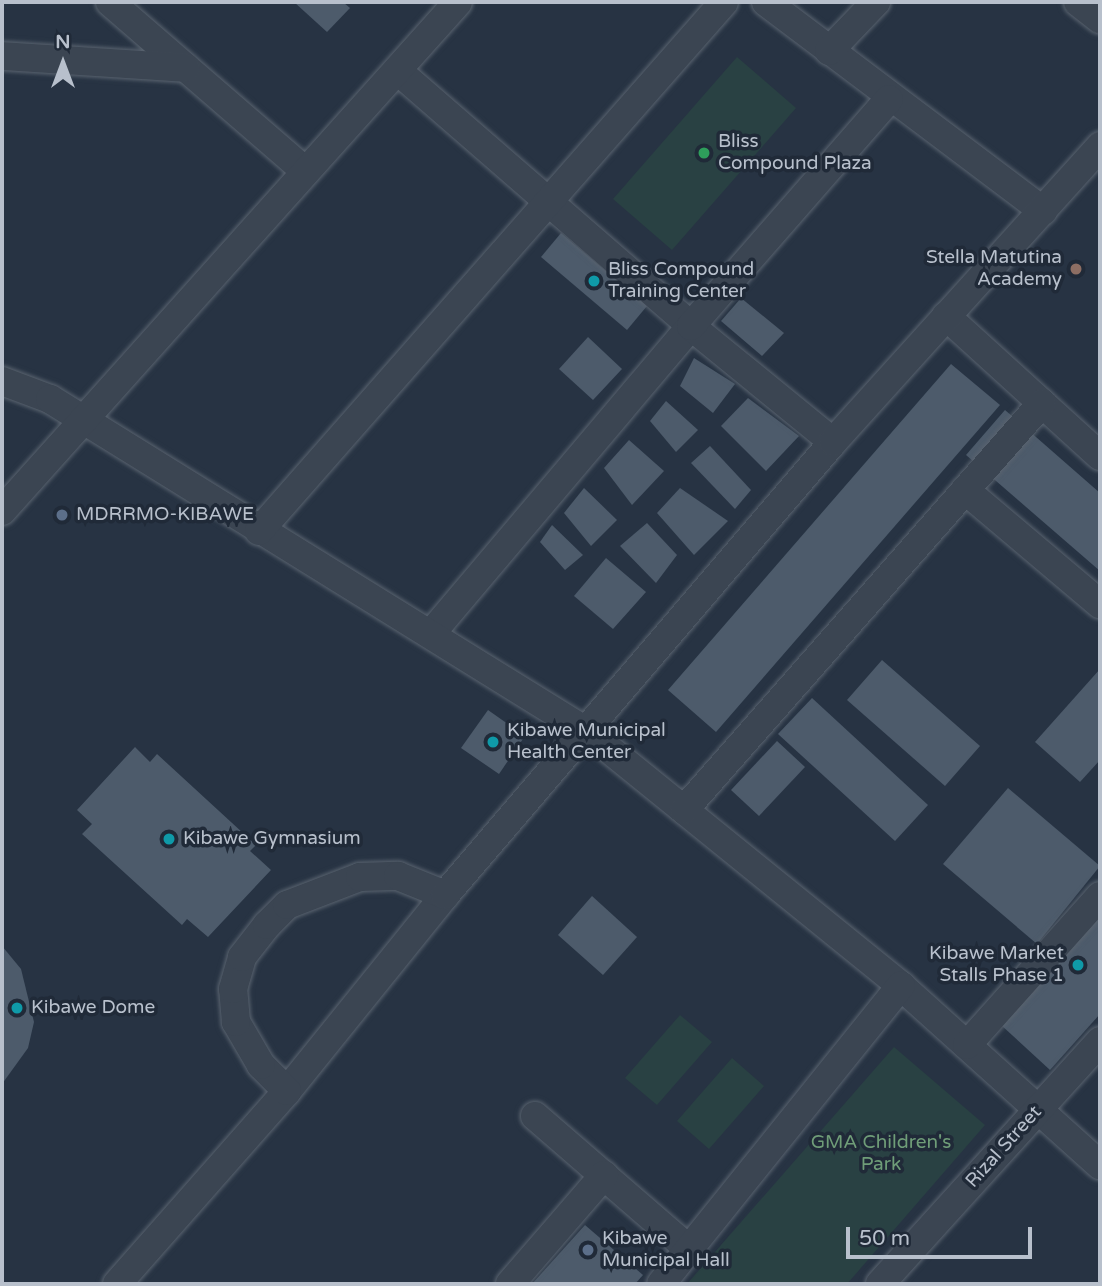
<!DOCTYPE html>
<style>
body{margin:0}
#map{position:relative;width:1102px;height:1286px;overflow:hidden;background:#273343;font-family:"Varela Round",sans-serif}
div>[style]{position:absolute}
.green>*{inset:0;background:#294143}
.building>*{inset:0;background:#4d5b6b}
.roads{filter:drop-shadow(0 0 2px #59636f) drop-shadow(0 0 2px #59636f)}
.minor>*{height:28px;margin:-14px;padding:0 14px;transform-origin:14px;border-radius:14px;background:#3b4552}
.dots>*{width:19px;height:19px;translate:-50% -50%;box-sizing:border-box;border:4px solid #202a38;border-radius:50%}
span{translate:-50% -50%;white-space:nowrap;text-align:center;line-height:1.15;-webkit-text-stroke:7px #202a38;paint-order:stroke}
.poi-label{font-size:19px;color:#b8c0cc}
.left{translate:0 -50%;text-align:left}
.right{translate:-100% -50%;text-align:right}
.park-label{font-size:19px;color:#6f9d78}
.street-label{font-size:19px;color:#b8c0cc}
.frame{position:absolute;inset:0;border:4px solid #b8c0cc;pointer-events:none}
.north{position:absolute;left:28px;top:28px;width:70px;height:70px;-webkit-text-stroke:5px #202a38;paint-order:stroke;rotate:0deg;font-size:19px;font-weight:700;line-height:28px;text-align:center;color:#b8c0cc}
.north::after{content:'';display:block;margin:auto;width:24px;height:32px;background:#b8c0cc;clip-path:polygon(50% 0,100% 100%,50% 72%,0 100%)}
.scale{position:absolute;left:846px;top:1227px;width:186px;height:32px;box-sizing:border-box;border:4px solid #b8c0cc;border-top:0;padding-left:9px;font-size:21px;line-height:24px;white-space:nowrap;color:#b8c0cc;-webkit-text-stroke:5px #202a38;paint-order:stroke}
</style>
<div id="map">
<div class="green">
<i style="clip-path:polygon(737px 57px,796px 108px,672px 250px,613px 199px)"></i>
<i style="clip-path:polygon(680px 1015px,712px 1042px,657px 1105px,625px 1078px)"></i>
<i style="clip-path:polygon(894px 1047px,985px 1125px,847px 1284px,687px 1284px)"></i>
<i style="clip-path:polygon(732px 1058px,764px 1086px,709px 1149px,677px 1121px)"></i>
</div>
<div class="building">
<i style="clip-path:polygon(294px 2px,343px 2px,350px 8px,327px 32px)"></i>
<i style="clip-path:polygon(561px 233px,647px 306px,627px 330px,541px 257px)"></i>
<i style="clip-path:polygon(741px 298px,784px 333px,762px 356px,721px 321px)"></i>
<i style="clip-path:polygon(588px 337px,622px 369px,593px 400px,559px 369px)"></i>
<i style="clip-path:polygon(694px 358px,735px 384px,713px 413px,680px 386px)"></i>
<i style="clip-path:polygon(951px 364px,1000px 405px,716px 732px,668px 690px)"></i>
<i style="clip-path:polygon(748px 398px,799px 436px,766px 471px,721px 426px)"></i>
<i style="clip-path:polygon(666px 401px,698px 430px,676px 452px,650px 421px)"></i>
<i style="clip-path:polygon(1005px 410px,1100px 493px,1100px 571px,966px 455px)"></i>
<i style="clip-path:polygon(629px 440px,664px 471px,632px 505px,604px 468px)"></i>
<i style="clip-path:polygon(710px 446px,751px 490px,735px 509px,691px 463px)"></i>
<i style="clip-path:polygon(584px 488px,617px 520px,591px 546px,564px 513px)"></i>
<i style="clip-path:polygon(680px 488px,728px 521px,694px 555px,657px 513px)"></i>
<i style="clip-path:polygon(647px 523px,677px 555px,656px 583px,620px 546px)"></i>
<i style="clip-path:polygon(552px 525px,583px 555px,565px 570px,540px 542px)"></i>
<i style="clip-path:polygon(606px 558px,646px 592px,613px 629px,574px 596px)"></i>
<i style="clip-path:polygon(882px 660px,980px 746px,945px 786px,847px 700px)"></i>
<i style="clip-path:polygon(1100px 669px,1100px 760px,1080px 782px,1035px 742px)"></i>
<i style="clip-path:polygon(812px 698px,928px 805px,895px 841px,778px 734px)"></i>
<i style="clip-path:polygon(488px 710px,525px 736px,499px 774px,461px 748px)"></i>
<i style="clip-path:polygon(777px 741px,805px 767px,759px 816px,731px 790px)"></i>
<i style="clip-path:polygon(135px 747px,150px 762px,157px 754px,256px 845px,250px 851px,271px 870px,208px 937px,187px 919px,182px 925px,82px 834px,92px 824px,77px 810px)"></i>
<i style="clip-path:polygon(1008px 788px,1100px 866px,1037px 944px,943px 864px)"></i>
<i style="clip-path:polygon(592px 896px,637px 937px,603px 975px,558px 935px)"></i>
<i style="clip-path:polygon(1100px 916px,1100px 1014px,1050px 1070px,1001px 1025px)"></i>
<i style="clip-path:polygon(2px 946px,21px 969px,34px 1022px,28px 1048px,2px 1084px)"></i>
<i style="clip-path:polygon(585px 1225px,643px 1275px,635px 1284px,532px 1284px)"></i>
</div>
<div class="roads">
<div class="minor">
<i style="left:110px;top:2px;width:257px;rotate:40.9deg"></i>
<i style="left:766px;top:2px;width:347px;rotate:37deg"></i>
<i style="left:1078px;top:2px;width:28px;rotate:38deg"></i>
<i style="left:829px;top:51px;width:68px;rotate:-46.2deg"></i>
<i style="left:2px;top:56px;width:184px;rotate:3.7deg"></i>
<i style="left:398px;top:71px;width:388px;rotate:41deg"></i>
<i style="left:691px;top:326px;width:403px;rotate:130.2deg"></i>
<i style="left:946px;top:316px;width:208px;rotate:42.3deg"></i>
<i style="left:2px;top:381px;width:51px;rotate:20.6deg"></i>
<i style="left:50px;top:399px;width:634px;rotate:31.79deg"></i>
<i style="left:589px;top:733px;width:402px;rotate:39deg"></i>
<i style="left:901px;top:986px;width:268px;rotate:42deg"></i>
<i style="left:833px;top:442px;width:183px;rotate:-140.8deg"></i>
<i style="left:691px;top:326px;width:301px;rotate:-48.9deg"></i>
<i style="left:965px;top:490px;width:177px;rotate:40.2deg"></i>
<i style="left:2px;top:511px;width:683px;rotate:-48.14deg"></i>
<i style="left:259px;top:531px;width:704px;rotate:-48.68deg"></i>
<i style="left:684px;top:810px;width:542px;rotate:-48.66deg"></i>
<i style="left:967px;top:1045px;width:200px;rotate:-48.2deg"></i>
<i style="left:287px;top:1091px;width:252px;rotate:-51.1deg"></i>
<i style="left:535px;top:1116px;width:206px;rotate:40.9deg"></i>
<i style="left:117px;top:1284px;width:257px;rotate:-48.6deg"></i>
<i style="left:287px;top:1091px;width:37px;rotate:-135deg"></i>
<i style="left:261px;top:1065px;width:50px;rotate:-120.2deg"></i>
<i style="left:236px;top:1022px;width:33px;rotate:-95deg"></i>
<i style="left:233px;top:989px;width:33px;rotate:-74deg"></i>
<i style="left:242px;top:957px;width:41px;rotate:-52deg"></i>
<i style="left:267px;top:925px;width:28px;rotate:-45deg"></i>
<i style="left:287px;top:905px;width:78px;rotate:-21deg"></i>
<i style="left:360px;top:877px;width:38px;rotate:-2deg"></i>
<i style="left:398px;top:876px;width:51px;rotate:22deg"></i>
<i style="left:445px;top:895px;width:596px;rotate:-49.42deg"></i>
<i style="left:833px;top:442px;width:399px;rotate:-47.9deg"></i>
<i style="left:510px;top:1284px;width:144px;rotate:-49.2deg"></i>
<i style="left:661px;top:1284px;width:383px;rotate:-51.2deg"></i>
<i style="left:880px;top:1284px;width:328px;rotate:-47.8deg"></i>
</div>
</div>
<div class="dots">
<i style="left:704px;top:153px;background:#2e9e5b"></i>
<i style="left:1076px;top:269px;background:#8d6e63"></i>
<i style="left:594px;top:281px;background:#0f9aa8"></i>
<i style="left:62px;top:515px;background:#5c6f8a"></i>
<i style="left:493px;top:742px;background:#0f9aa8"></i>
<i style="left:169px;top:839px;background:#0f9aa8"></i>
<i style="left:1078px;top:965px;background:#0f9aa8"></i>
<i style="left:17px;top:1008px;background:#0f9aa8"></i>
<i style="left:588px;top:1250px;background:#5c6f8a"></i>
</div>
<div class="poi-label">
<span class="left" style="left:718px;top:153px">Bliss<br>Compound Plaza</span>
<span class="right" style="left:1062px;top:269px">Stella Matutina<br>Academy</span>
<span class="left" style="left:608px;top:281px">Bliss Compound<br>Training Center</span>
<span class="left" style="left:76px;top:515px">MDRRMO-KIBAWE</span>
<span class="left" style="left:507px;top:742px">Kibawe Municipal<br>Health Center</span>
<span class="left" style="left:183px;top:839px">Kibawe Gymnasium</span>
<span class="right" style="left:1064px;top:965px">Kibawe Market<br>Stalls Phase 1</span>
<span class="left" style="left:31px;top:1008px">Kibawe Dome</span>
<span class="left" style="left:602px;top:1250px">Kibawe<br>Municipal Hall</span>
</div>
<div class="park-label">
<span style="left:881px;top:1154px">GMA Children's<br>Park</span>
</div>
<div class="street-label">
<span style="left:1004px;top:1147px;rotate:-48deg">Rizal Street</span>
</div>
<div class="frame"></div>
<div class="north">N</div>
<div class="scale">50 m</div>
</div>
